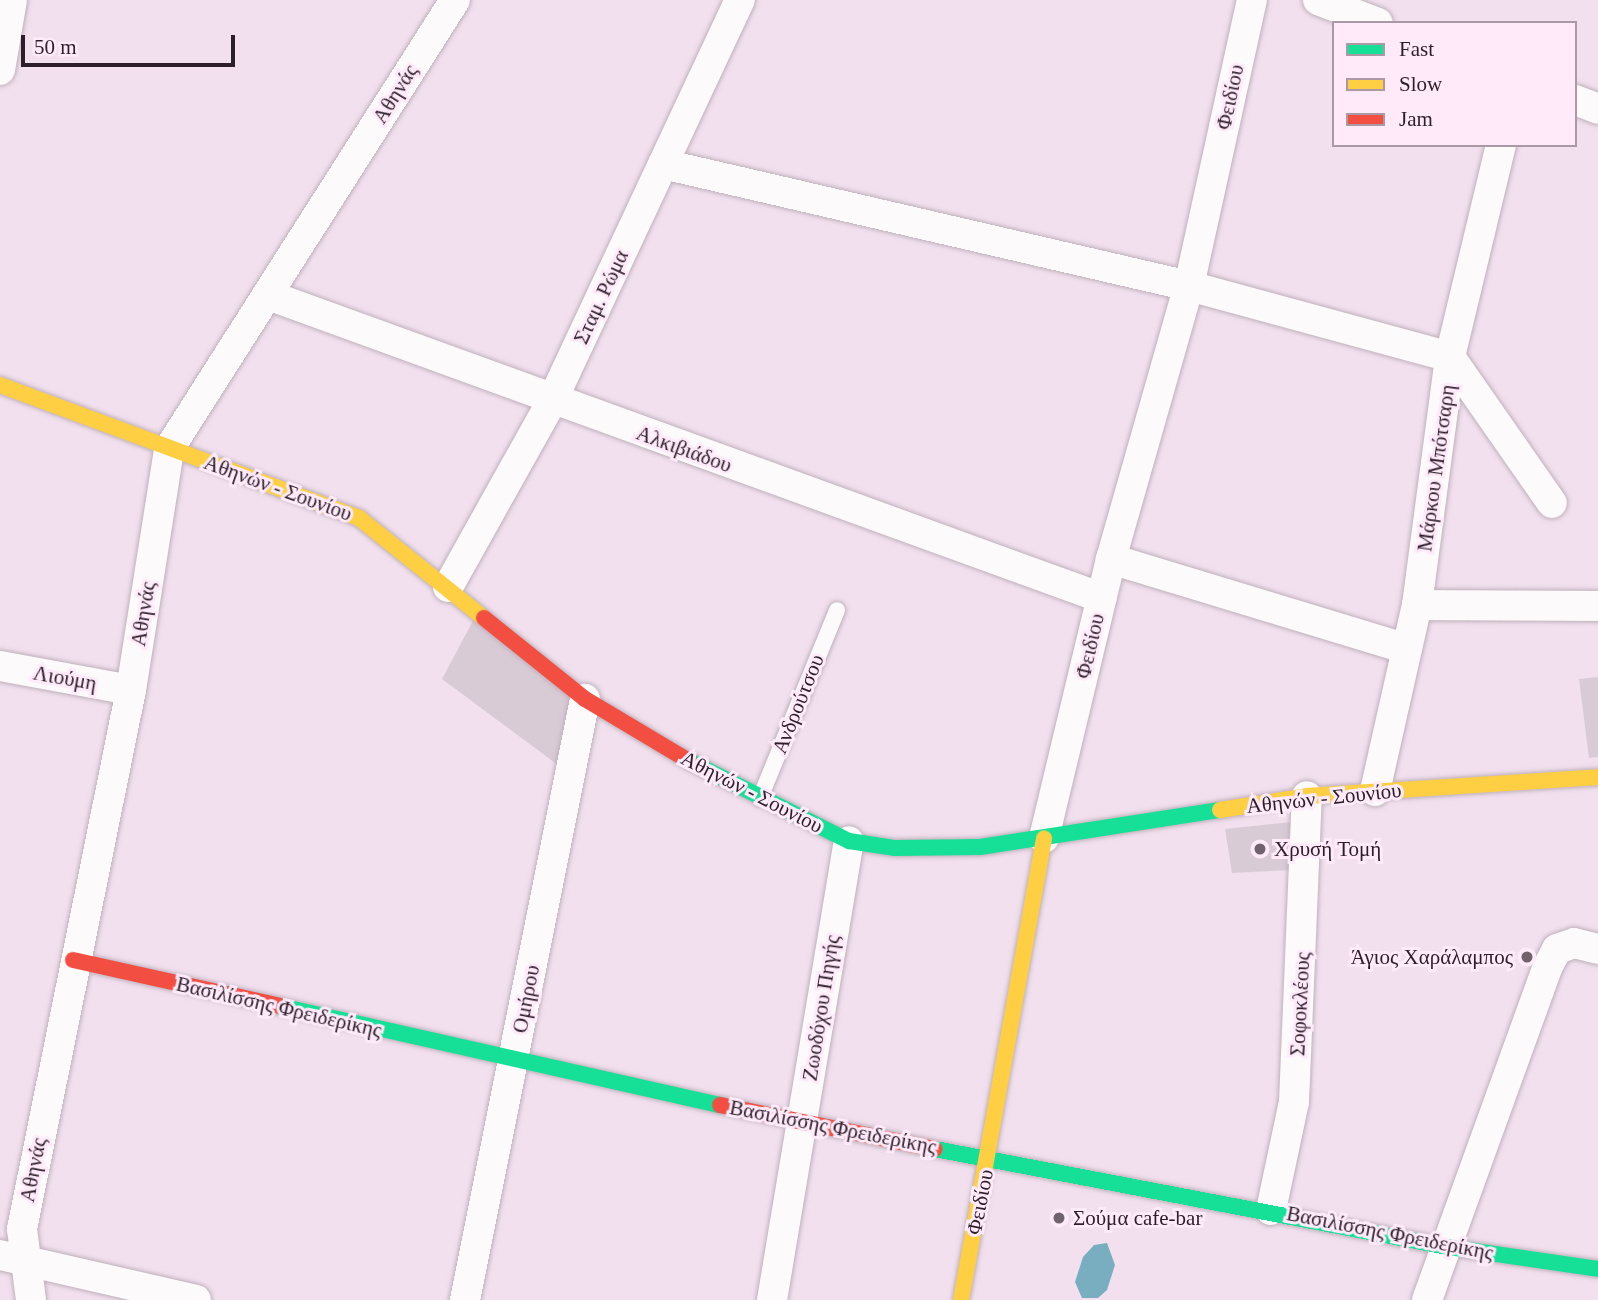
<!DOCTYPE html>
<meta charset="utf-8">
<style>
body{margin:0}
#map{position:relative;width:1598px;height:1300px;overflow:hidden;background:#f2e0ee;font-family:"Times New Roman",serif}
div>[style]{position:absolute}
.water>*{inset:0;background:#78aebf}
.building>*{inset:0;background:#d9cbd6}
.roads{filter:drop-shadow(0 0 2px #bfb1bb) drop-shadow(0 0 2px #bfb1bb)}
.lane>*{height:16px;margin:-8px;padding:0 8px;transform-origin:8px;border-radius:8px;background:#fdfafc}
.street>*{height:30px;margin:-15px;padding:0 15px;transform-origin:15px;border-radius:15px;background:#fdfafc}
.fast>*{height:16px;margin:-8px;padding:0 8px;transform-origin:8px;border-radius:8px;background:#16e098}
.slow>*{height:16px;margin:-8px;padding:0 8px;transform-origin:8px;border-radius:8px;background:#ffcf43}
.jam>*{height:16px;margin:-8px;padding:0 8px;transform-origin:8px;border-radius:8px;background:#f24e42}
.dots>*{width:19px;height:19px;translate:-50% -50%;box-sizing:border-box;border:4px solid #ffeafa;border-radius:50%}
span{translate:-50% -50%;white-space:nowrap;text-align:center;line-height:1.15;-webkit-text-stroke:6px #ffeafa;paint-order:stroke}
.street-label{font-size:21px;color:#2c1f29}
.poi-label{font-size:21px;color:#2c1f29}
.left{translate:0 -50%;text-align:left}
.right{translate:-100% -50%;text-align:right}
.legend{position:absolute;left:1332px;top:21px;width:245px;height:126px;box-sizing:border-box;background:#ffeafa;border:2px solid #ab99a6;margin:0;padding:9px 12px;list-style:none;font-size:21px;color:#2c1f29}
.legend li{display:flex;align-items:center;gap:14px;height:35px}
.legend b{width:35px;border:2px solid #ab99a6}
.scale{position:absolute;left:21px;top:35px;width:214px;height:32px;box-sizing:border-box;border:4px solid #2c1f29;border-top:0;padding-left:9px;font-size:21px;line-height:24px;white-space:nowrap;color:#2c1f29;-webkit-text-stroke:5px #ffeafa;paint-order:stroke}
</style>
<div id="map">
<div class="water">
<i style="clip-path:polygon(1107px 1243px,1115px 1265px,1107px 1290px,1098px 1298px,1082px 1298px,1075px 1282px,1083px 1257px,1094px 1245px)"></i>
</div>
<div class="building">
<i style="clip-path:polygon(475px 617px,578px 699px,562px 768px,442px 679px)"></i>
<i style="clip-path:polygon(1598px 677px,1598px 757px,1589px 758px,1579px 679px)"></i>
<i style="clip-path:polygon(1291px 822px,1292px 870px,1232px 873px,1225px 829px)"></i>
</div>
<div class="roads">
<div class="lane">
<i style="left:760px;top:798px;width:203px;rotate:-67.7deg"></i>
</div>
<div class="street">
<i style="left:1318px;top:0;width:64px;rotate:21deg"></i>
<i style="left:0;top:70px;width:71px;rotate:-80.3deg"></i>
<i style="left:1575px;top:100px;width:25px;rotate:21deg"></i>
<i style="left:663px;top:164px;width:540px;rotate:13.06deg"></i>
<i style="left:1189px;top:286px;width:270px;rotate:15.2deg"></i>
<i style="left:1450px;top:357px;width:178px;rotate:55.1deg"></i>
<i style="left:268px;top:295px;width:887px;rotate:19.97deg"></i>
<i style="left:1111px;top:559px;width:309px;rotate:16.9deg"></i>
<i style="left:448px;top:587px;width:213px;rotate:-60.8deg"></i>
<i style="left:552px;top:401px;width:443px;rotate:-64.9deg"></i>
<i style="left:1417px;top:605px;width:181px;rotate:0.3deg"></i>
<i style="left:0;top:666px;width:133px;rotate:10.4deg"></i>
<i style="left:1375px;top:791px;width:191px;rotate:-77.3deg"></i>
<i style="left:1417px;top:605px;width:250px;rotate:-82.4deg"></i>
<i style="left:1450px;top:357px;width:218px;rotate:-76.5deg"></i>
<i style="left:1044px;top:838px;width:287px;rotate:-76.5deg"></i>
<i style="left:1111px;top:559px;width:284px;rotate:-74.1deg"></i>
<i style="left:1189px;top:286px;width:293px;rotate:-77.6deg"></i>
<i style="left:1271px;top:1210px;width:110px;rotate:-78deg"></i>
<i style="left:1294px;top:1102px;width:306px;rotate:-87.6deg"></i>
<i style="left:0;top:1255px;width:201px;rotate:12.9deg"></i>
<i style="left:31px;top:1300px;width:72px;rotate:-97.2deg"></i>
<i style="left:22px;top:1229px;width:550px;rotate:-78.57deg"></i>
<i style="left:131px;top:690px;width:244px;rotate:-81deg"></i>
<i style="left:169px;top:449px;width:532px;rotate:-57.5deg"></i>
<i style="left:465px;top:1300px;width:613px;rotate:-78.71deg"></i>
<i style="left:772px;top:1300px;width:465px;rotate:-80.5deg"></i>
<i style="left:1427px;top:1300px;width:355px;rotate:-70.1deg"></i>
<i style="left:1548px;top:966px;width:19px;rotate:-62deg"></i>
<i style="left:1557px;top:949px;width:18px;rotate:-19deg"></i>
<i style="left:1574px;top:943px;width:25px;rotate:14deg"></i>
</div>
<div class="fast">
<i style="left:689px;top:761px;width:179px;rotate:26.6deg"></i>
<i style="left:849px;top:841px;width:47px;rotate:8.7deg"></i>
<i style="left:895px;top:848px;width:85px;rotate:-0.7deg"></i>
<i style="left:980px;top:847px;width:243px;rotate:-8.8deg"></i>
<i style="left:280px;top:1006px;width:451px;rotate:12.7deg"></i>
<i style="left:935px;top:1149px;width:522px;rotate:10.82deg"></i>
<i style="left:1448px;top:1247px;width:152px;rotate:8.3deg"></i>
</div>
<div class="slow">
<i style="left:0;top:385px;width:383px;rotate:20.3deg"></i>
<i style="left:359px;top:518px;width:160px;rotate:38.7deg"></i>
<i style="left:1220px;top:810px;width:88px;rotate:-9.1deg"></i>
<i style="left:1307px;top:796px;width:292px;rotate:-3.7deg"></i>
<i style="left:961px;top:1300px;width:469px;rotate:-79.8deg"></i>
</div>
<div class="jam">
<i style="left:484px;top:618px;width:129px;rotate:38.7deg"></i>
<i style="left:585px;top:699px;width:121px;rotate:30.8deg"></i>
<i style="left:73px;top:960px;width:212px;rotate:12.5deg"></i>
<i style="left:720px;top:1105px;width:219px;rotate:11.6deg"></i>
</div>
</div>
<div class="dots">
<i style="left:1260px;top:849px;background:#71636e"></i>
<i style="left:1527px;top:957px;background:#71636e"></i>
<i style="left:1059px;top:1218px;background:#71636e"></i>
</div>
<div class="street-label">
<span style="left:395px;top:94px;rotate:-58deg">Αθηνάς</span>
<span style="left:1230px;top:97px;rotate:-78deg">Φειδίου</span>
<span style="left:601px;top:297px;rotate:-65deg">Σταμ. Ρώμα</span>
<span style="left:684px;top:449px;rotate:20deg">Αλκιβιάδου</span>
<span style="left:1436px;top:468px;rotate:-82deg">Μάρκου Μπότσαρη</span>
<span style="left:278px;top:488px;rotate:20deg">Αθηνών - Σουνίου</span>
<span style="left:143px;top:614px;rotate:-81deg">Αθηνάς</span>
<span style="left:1090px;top:646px;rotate:-77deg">Φειδίου</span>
<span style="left:65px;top:678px;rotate:10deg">Λιούμη</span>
<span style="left:798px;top:704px;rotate:-68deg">Ανδρούτσου</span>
<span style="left:752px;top:792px;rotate:27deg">Αθηνών - Σουνίου</span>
<span style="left:1324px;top:798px;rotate:-6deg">Αθηνών - Σουνίου</span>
<span style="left:526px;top:999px;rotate:-79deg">Ομήρου</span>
<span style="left:1300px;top:1004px;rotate:-87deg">Σοφοκλέους</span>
<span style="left:279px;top:1007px;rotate:13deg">Βασιλίσσης Φρειδερίκης</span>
<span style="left:821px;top:1008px;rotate:-81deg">Ζωοδόχου Πηγής</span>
<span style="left:833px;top:1127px;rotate:11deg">Βασιλίσσης Φρειδερίκης</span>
<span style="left:33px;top:1170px;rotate:-79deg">Αθηνάς</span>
<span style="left:980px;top:1202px;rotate:-79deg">Φειδίου</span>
<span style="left:1390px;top:1233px;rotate:11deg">Βασιλίσσης Φρειδερίκης</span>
</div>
<div class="poi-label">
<span class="left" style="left:1274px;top:849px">Χρυσή Τομή</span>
<span class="right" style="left:1513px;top:957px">Άγιος Χαράλαμπος</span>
<span class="left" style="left:1073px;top:1218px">Σούμα cafe-bar</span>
</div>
<ul class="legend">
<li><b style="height:9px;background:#16e098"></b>Fast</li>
<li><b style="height:9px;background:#ffcf43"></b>Slow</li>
<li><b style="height:9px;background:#f24e42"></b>Jam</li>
</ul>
<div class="scale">50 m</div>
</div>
